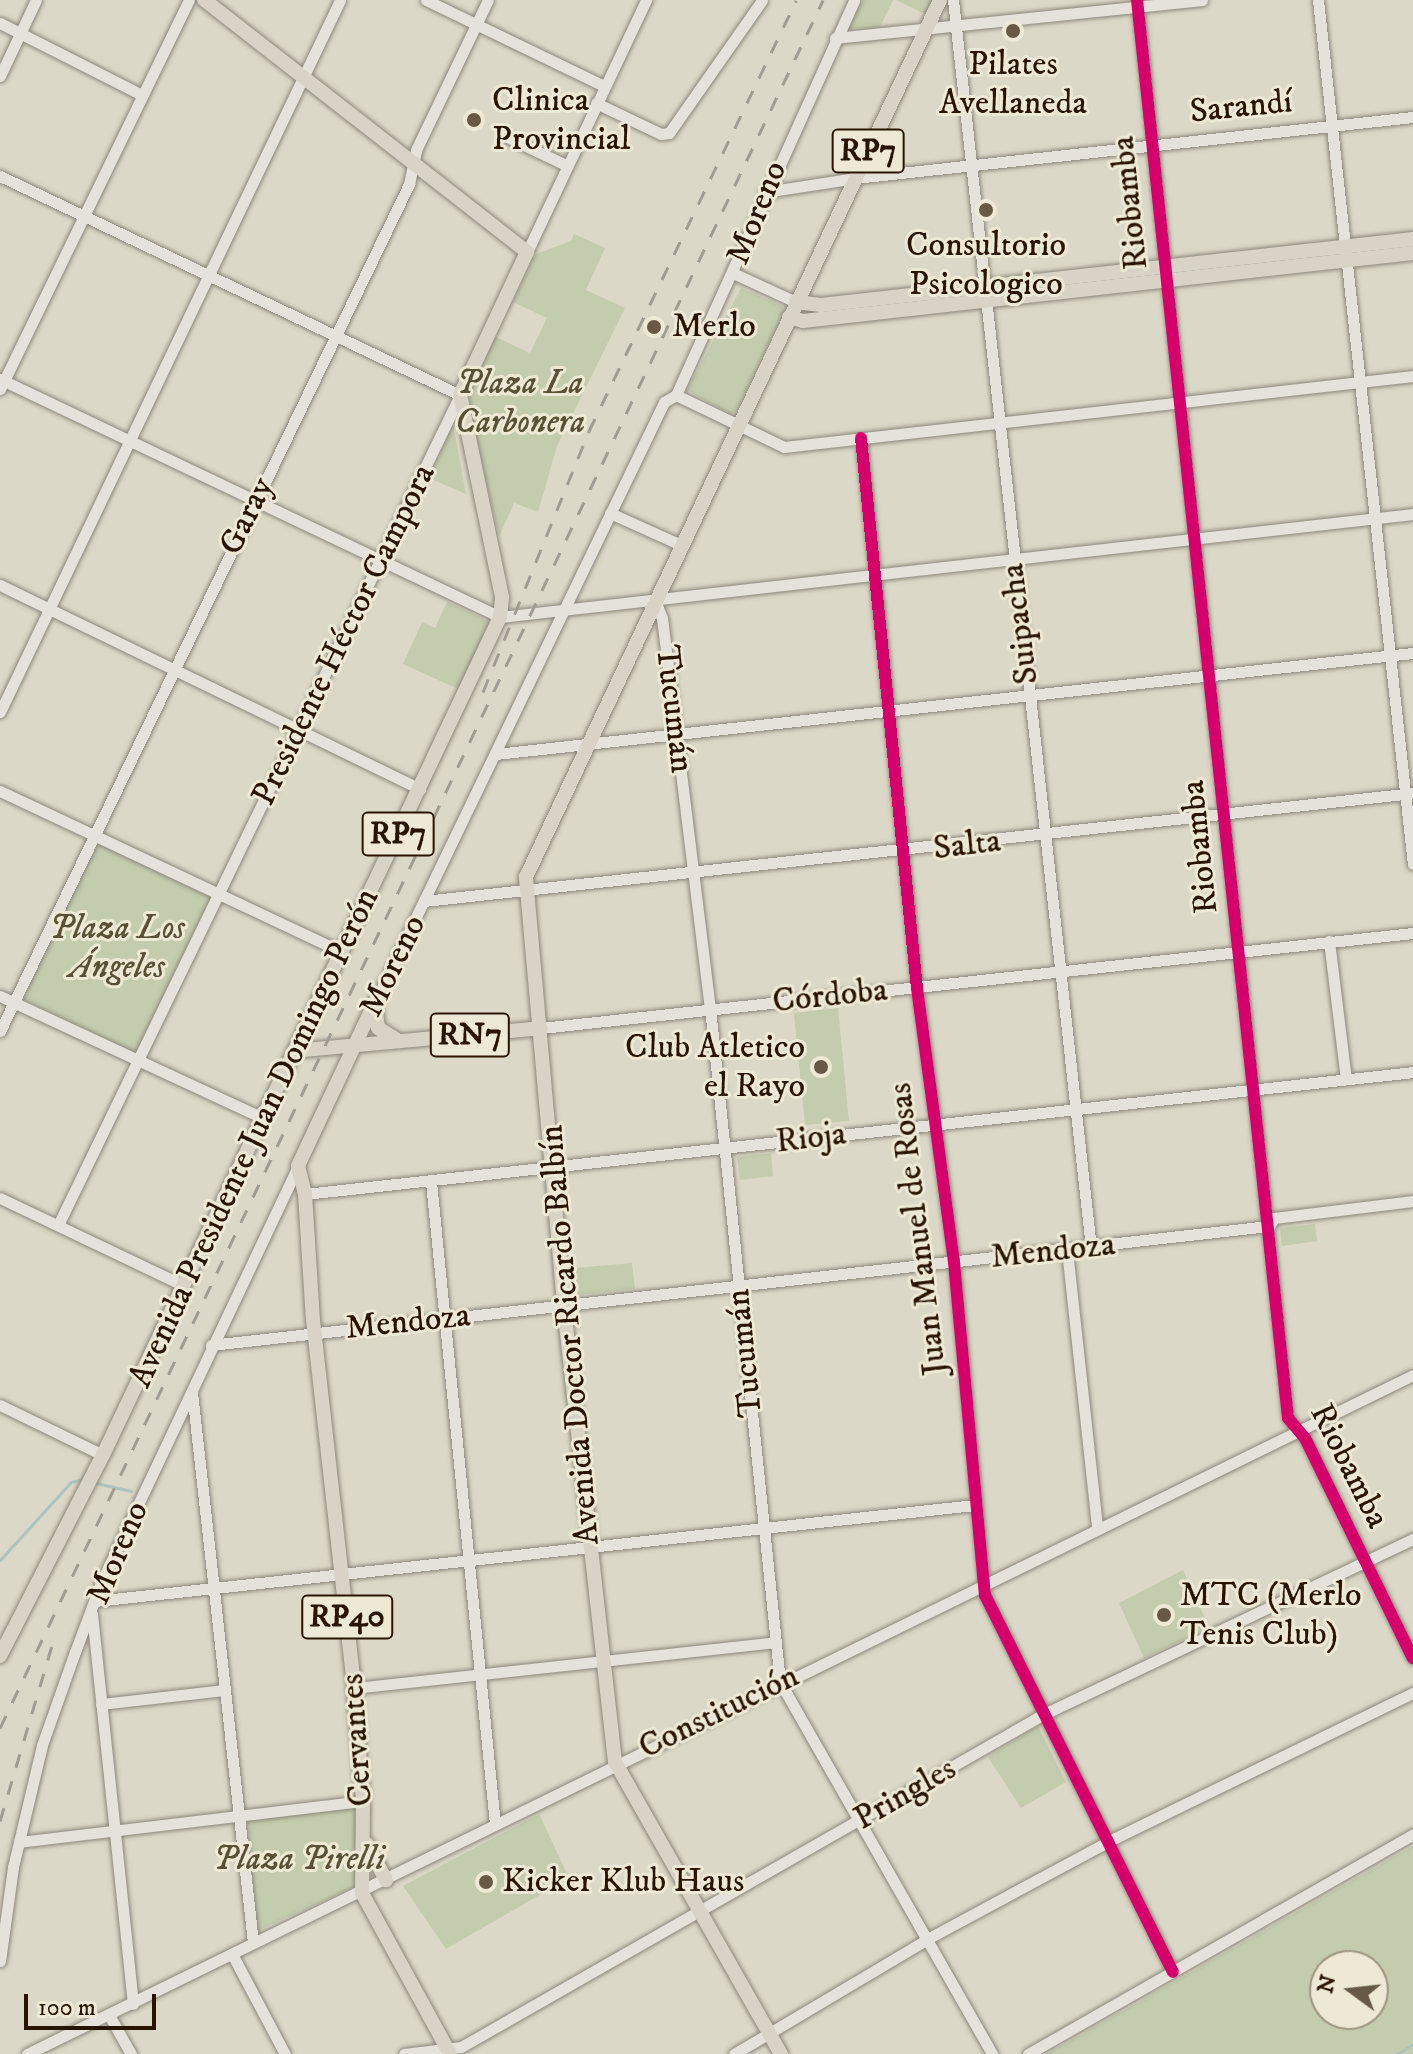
<!DOCTYPE html>
<meta charset="utf-8">
<style>
body{margin:0}
#map{position:relative;width:1413px;height:2054px;overflow:hidden;background:#dcd8c7;font-family:"IM FELL DW Pica",serif}
div>[style]{position:absolute}
.green>*{inset:0;background:#c3ccad}
.stream>*{height:3px;margin:-1.5px;padding:0 1.5px;transform-origin:1.5px;border-radius:1.5px;background:#adc3bf}
.roads{filter:drop-shadow(0 0 2px #8c877b) drop-shadow(0 0 2px #8c877b)}
.minor>*{height:11px;margin:-5.5px;padding:0 5.5px;transform-origin:5.5px;border-radius:5.5px;background:#e4e2da}
.major>*{height:14px;margin:-7px;padding:0 7px;transform-origin:7px;border-radius:7px;background:#d8d3c5}
.rail>*{height:3px;margin-top:-1.5px;transform-origin:0;background:repeating-linear-gradient(90deg,#a09c93 0 14px,transparent 0 28px)}
.cycleway>*{height:12px;margin:-6px;padding:0 6px;transform-origin:6px;border-radius:6px;background:#d6006c}
.dots>*{width:22px;height:22px;translate:-50% -50%;box-sizing:border-box;border:4px solid #ede9d5;border-radius:50%}
span{translate:-50% -50%;white-space:nowrap;text-align:center;line-height:1.15;-webkit-text-stroke:6px #ede9d5;paint-order:stroke}
.shield-label span{padding:2px 6px;background:#ede9d5;border:2px solid;border-radius:6px;-webkit-text-stroke-width:0}
.shield-label{font-size:32px;color:#291400;font-weight:700}
.poi-label{font-size:34px;color:#291400}
.left{translate:0 -50%;text-align:left}
.right{translate:-100% -50%;text-align:right}
.street-label{font-size:34px;color:#291400}
.park-label{font-size:34px;color:#585135;font-style:italic}
.north{position:absolute;left:1309px;top:1950px;width:80px;height:80px;box-sizing:border-box;background:#ede9d5;border:2px solid #9f9480;border-radius:50%;rotate:285deg;font-size:22px;font-weight:700;line-height:32px;text-align:center;color:#291400}
.north::after{content:'';display:block;margin:auto;width:28px;height:36px;background:#685946;clip-path:polygon(50% 0,100% 100%,50% 72%,0 100%)}
.scale{position:absolute;left:24px;top:1994px;width:132px;height:36px;box-sizing:border-box;border:4px solid #291400;border-top:0;padding-left:10px;font-size:24px;line-height:28px;white-space:nowrap;color:#291400;-webkit-text-stroke:6px #ede9d5;paint-order:stroke}
</style>
<div id="map">
<div class="green">
<i style="clip-path:polygon(861px 0,893px 0,879px 29px,849px 28px)"></i>
<i style="clip-path:polygon(896px 0,932px 0,925px 14px)"></i>
<i style="clip-path:polygon(574px 234px,605px 248px,586px 290px,625px 308px,557px 446px,538px 512px,514px 503px,499px 537px,469px 407px,471px 387px,496px 337px,530px 353px,547px 318px,513px 302px,536px 254px,571px 241px)"></i>
<i style="clip-path:polygon(741px 288px,783px 306px,784px 312px,736px 412px,730px 414px,687px 390px)"></i>
<i style="clip-path:polygon(453px 424px,466px 494px,429px 478px)"></i>
<i style="clip-path:polygon(447px 602px,490px 622px,458px 689px,403px 664px,422px 622px,435px 628px)"></i>
<i style="clip-path:polygon(98px 843px,211px 897px,136px 1053px,23px 999px)"></i>
<i style="clip-path:polygon(838px 1008px,849px 1121px,805px 1125px,794px 1013px)"></i>
<i style="clip-path:polygon(771px 1153px,773px 1176px,740px 1180px,737px 1157px)"></i>
<i style="clip-path:polygon(1315px 1224px,1317px 1241px,1282px 1246px,1280px 1228px)"></i>
<i style="clip-path:polygon(632px 1263px,635px 1289px,577px 1295px,575px 1268px)"></i>
<i style="clip-path:polygon(1183px 1570px,1209px 1627px,1144px 1658px,1119px 1603px)"></i>
<i style="clip-path:polygon(1038px 1726px,1066px 1782px,1021px 1808px,988px 1757px)"></i>
<i style="clip-path:polygon(357px 1807px,354px 1887px,257px 1931px,248px 1820px)"></i>
<i style="clip-path:polygon(539px 1814px,569px 1878px,446px 1949px,403px 1886px)"></i>
<i style="clip-path:polygon(evenodd,1413px 1846px,1413px 2054px,1047px 2054px,1413px 1846px,1373px 1966px,1373px 2014px,1325px 2014px,1325px 1966px,1373px 1966px)"></i>
</div>
<div class="stream">
<i style="left:92px;top:1482px;width:40px;rotate:13deg"></i>
<i style="left:0;top:1560px;width:105px;rotate:-47.7deg"></i>
<i style="left:71px;top:1482px;width:14px;rotate:-12deg"></i>
<i style="left:1397px;top:2054px;width:19px;rotate:-32deg"></i>
</div>
<div class="roads">
<div class="minor">
<i style="left:426px;top:0;width:198px;rotate:25.8deg"></i>
<i style="left:953px;top:0;width:1255px;rotate:83.69deg"></i>
<i style="left:1137px;top:0;width:1426px;rotate:83.92deg"></i>
<i style="left:1288px;top:1418px;width:26px;rotate:50deg"></i>
<i style="left:1305px;top:1438px;width:245px;rotate:63.9deg"></i>
<i style="left:1318px;top:0;width:869px;rotate:83.73deg"></i>
<i style="left:0;top:23px;width:159px;rotate:26.9deg"></i>
<i style="left:835px;top:38px;width:369px;rotate:-5.9deg"></i>
<i style="left:0;top:76px;width:84px;rotate:-64.7deg"></i>
<i style="left:596px;top:103px;width:72px;rotate:25.5deg"></i>
<i style="left:661px;top:134px;width:8px;rotate:-7deg"></i>
<i style="left:669px;top:133px;width:162px;rotate:-55deg"></i>
<i style="left:505px;top:136px;width:68px;rotate:25.4deg"></i>
<i style="left:0;top:176px;width:509px;rotate:25.46deg"></i>
<i style="left:460px;top:395px;width:922px;rotate:115.84deg"></i>
<i style="left:765px;top:192px;width:91px;rotate:-8.8deg"></i>
<i style="left:855px;top:178px;width:561px;rotate:-6.24deg"></i>
<i style="left:527px;top:252px;width:279px;rotate:-64.7deg"></i>
<i style="left:733px;top:273px;width:69px;rotate:24.7deg"></i>
<i style="left:0;top:379px;width:554px;rotate:25.45deg"></i>
<i style="left:500px;top:617px;width:919px;rotate:-6.44deg"></i>
<i style="left:0;top:389px;width:432px;rotate:-64.1deg"></i>
<i style="left:676px;top:395px;width:120px;rotate:25.7deg"></i>
<i style="left:784px;top:447px;width:633px;rotate:-6.44deg"></i>
<i style="left:861px;top:438px;width:553px;rotate:84.19deg"></i>
<i style="left:917px;top:988px;width:276px;rotate:82.3deg"></i>
<i style="left:954px;top:1262px;width:334px;rotate:84.7deg"></i>
<i style="left:985px;top:1595px;width:421px;rotate:63.5deg"></i>
<i style="left:610px;top:513px;width:78px;rotate:24.3deg"></i>
<i style="left:0;top:585px;width:467px;rotate:25.9deg"></i>
<i style="left:655px;top:600px;width:19px;rotate:69deg"></i>
<i style="left:662px;top:618px;width:393px;rotate:83deg"></i>
<i style="left:710px;top:1008px;width:678px;rotate:84.07deg"></i>
<i style="left:780px;top:1682px;width:428px;rotate:60.3deg"></i>
<i style="left:0;top:712px;width:789px;rotate:-64.47deg"></i>
<i style="left:496px;top:754px;width:923px;rotate:-6.29deg"></i>
<i style="left:0;top:791px;width:378px;rotate:25.2deg"></i>
<i style="left:424px;top:901px;width:995px;rotate:-6.23deg"></i>
<i style="left:1329px;top:941px;width:139px;rotate:83deg"></i>
<i style="left:0;top:996px;width:290px;rotate:24.9deg"></i>
<i style="left:376px;top:1000px;width:664px;rotate:-64.28deg"></i>
<i style="left:664px;top:402px;width:14px;rotate:-30deg"></i>
<i style="left:676px;top:395px;width:433px;rotate:-65.7deg"></i>
<i style="left:541px;top:1028px;width:877px;rotate:-6.22deg"></i>
<i style="left:0;top:1031px;width:941px;rotate:-64.22deg"></i>
<i style="left:409px;top:184px;width:35px;rotate:-78deg"></i>
<i style="left:416px;top:150px;width:166px;rotate:-64.4deg"></i>
<i style="left:431px;top:1182px;width:645px;rotate:84.31deg"></i>
<i style="left:305px;top:1194px;width:1115px;rotate:-6.28deg"></i>
<i style="left:0;top:1198px;width:202px;rotate:25.5deg"></i>
<i style="left:1067px;top:1250px;width:278px;rotate:83.8deg"></i>
<i style="left:211px;top:1345px;width:1065px;rotate:-6.42deg"></i>
<i style="left:1269px;top:1226px;width:9px;rotate:-58deg"></i>
<i style="left:1274px;top:1218px;width:140px;rotate:-7deg"></i>
<i style="left:192px;top:1392px;width:554px;rotate:83.68deg"></i>
<i style="left:0;top:1405px;width:114px;rotate:25.9deg"></i>
<i style="left:95px;top:1601px;width:885px;rotate:-6.23deg"></i>
<i style="left:92px;top:1614px;width:392px;rotate:84deg"></i>
<i style="left:354px;top:1688px;width:424px;rotate:-6.2deg"></i>
<i style="left:101px;top:1704px;width:123px;rotate:-6.5deg"></i>
<i style="left:19px;top:1842px;width:346px;rotate:-6.8deg"></i>
<i style="left:232px;top:1954px;width:113px;rotate:62.1deg"></i>
<i style="left:0;top:1961px;width:95px;rotate:-82.1deg"></i>
<i style="left:13px;top:1867px;width:125px;rotate:-76.6deg"></i>
<i style="left:42px;top:1745px;width:99px;rotate:-70.5deg"></i>
<i style="left:75px;top:1652px;width:72px;rotate:-69.5deg"></i>
<i style="left:100px;top:1585px;width:463px;rotate:-64.7deg"></i>
<i style="left:109px;top:2015px;width:45px;rotate:60.6deg"></i>
<i style="left:27px;top:2054px;width:1543px;rotate:-26.1deg"></i>
<i style="left:404px;top:2054px;width:57px;rotate:-7deg"></i>
<i style="left:461px;top:2047px;width:669px;rotate:-29.74deg"></i>
<i style="left:1042px;top:1715px;width:411px;rotate:-25.4deg"></i>
<i style="left:734px;top:2054px;width:227px;rotate:-30.7deg"></i>
<i style="left:929px;top:1938px;width:204px;rotate:-28.3deg"></i>
<i style="left:1109px;top:1841px;width:338px;rotate:-26deg"></i>
<i style="left:1028px;top:2054px;width:443px;rotate:-29.7deg"></i>
</div>
<div class="major">
<i style="left:796px;top:302px;width:25px;rotate:7deg"></i>
<i style="left:821px;top:305px;width:596px;rotate:-6.36deg"></i>
<i style="left:789px;top:317px;width:15px;rotate:16deg"></i>
<i style="left:803px;top:321px;width:614px;rotate:-6.36deg"></i>
<i style="left:376px;top:1000px;width:183px;rotate:115.2deg"></i>
<i style="left:298px;top:1166px;width:29px;rotate:76deg"></i>
<i style="left:305px;top:1194px;width:126px;rotate:86.4deg"></i>
<i style="left:313px;top:1320px;width:370px;rotate:83.6deg"></i>
<i style="left:354px;top:1688px;width:113px;rotate:85.4deg"></i>
<i style="left:363px;top:1801px;width:92px;rotate:90.6deg"></i>
<i style="left:362px;top:1893px;width:183px;rotate:61.3deg"></i>
<i style="left:375px;top:1006px;width:22px;rotate:82deg"></i>
<i style="left:378px;top:1028px;width:25px;rotate:32deg"></i>
<i style="left:294px;top:1051px;width:248px;rotate:-5.3deg"></i>
<i style="left:0;top:1656px;width:226px;rotate:-62.9deg"></i>
<i style="left:103px;top:1455px;width:927px;rotate:-64.65deg"></i>
<i style="left:500px;top:617px;width:20px;rotate:-84deg"></i>
<i style="left:502px;top:597px;width:206px;rotate:-101.7deg"></i>
<i style="left:460px;top:395px;width:158px;rotate:-64.9deg"></i>
<i style="left:527px;top:252px;width:410px;rotate:-142deg"></i>
<i style="left:367px;top:1844px;width:41px;rotate:62.2deg"></i>
<i style="left:781px;top:2054px;width:336px;rotate:-119.6deg"></i>
<i style="left:615px;top:1762px;width:461px;rotate:-96.4deg"></i>
<i style="left:564px;top:1304px;width:429px;rotate:-95.1deg"></i>
<i style="left:526px;top:877px;width:970px;rotate:-64.73deg"></i>
</div>
</div>
<div class="rail">
<i style="left:483px;top:692px;width:282px;rotate:-67.9deg"></i>
<i style="left:589px;top:431px;width:478px;rotate:-64.3deg"></i>
<i style="left:0;top:1728px;width:1914px;rotate:-64.53deg"></i>
<i style="left:0;top:1821px;width:194px;rotate:-73.5deg"></i>
</div>
<div class="cycleway">
<i style="left:1137px;top:0;width:1426px;rotate:83.92deg"></i>
<i style="left:1288px;top:1418px;width:26px;rotate:50deg"></i>
<i style="left:1305px;top:1438px;width:245px;rotate:63.9deg"></i>
<i style="left:861px;top:438px;width:553px;rotate:84.19deg"></i>
<i style="left:917px;top:988px;width:276px;rotate:82.3deg"></i>
<i style="left:954px;top:1262px;width:334px;rotate:84.7deg"></i>
<i style="left:985px;top:1595px;width:421px;rotate:63.5deg"></i>
</div>
<div class="dots">
<i style="left:1013px;top:31px;background:#685946"></i>
<i style="left:474px;top:120px;background:#685946"></i>
<i style="left:986px;top:210px;background:#685946"></i>
<i style="left:654px;top:327px;background:#685946"></i>
<i style="left:821px;top:1067px;background:#685946"></i>
<i style="left:1164px;top:1615px;background:#685946"></i>
<i style="left:486px;top:1882px;background:#685946"></i>
</div>
<div class="shield-label">
<span style="left:868px;top:151px">RP7</span>
<span style="left:398px;top:834px">RP7</span>
<span style="left:470px;top:1035px">RN7</span>
<span style="left:347px;top:1617px">RP40</span>
</div>
<div class="poi-label">
<span style="left:1013px;top:84px">Pilates<br>Avellaneda</span>
<span class="left" style="left:492px;top:120px">Clinica<br>Provincial</span>
<span style="left:986px;top:265px">Consultorio<br>Psicologico</span>
<span class="left" style="left:672px;top:327px">Merlo</span>
<span class="right" style="left:805px;top:1067px">Club Atletico<br>el Rayo</span>
<span class="left" style="left:1180px;top:1615px">MTC (Merlo<br>Tenis Club)</span>
<span class="left" style="left:502px;top:1882px">Kicker Klub Haus</span>
</div>
<div class="street-label">
<span style="left:1241px;top:107px;rotate:-6deg">Sarandí</span>
<span style="left:1130px;top:203px;rotate:-96deg">Riobamba</span>
<span style="left:757px;top:213px;rotate:-68deg">Moreno</span>
<span style="left:247px;top:516px;rotate:-64deg">Garay</span>
<span style="left:1020px;top:624px;rotate:-97deg">Suipacha</span>
<span style="left:344px;top:635px;rotate:-64deg">Presidente Héctor Campora</span>
<span style="left:674px;top:709px;rotate:83deg">Tucumán</span>
<span style="left:967px;top:845px;rotate:-7deg">Salta</span>
<span style="left:1200px;top:847px;rotate:-96deg">Riobamba</span>
<span style="left:393px;top:966px;rotate:-64deg">Moreno</span>
<span style="left:830px;top:996px;rotate:-6deg">Córdoba</span>
<span style="left:254px;top:1138px;rotate:-65deg">Avenida Presidente Juan Domingo Perón</span>
<span style="left:811px;top:1138px;rotate:-7deg">Rioja</span>
<span style="left:918px;top:1229px;rotate:-97deg">Juan Manuel de Rosas</span>
<span style="left:1053px;top:1251px;rotate:-6deg">Mendoza</span>
<span style="left:408px;top:1322px;rotate:-6deg">Mendoza</span>
<span style="left:570px;top:1335px;rotate:-95deg">Avenida Doctor Ricardo Balbín</span>
<span style="left:745px;top:1353px;rotate:-96deg">Tucumán</span>
<span style="left:1349px;top:1466px;rotate:63deg">Riobamba</span>
<span style="left:118px;top:1553px;rotate:-67deg">Moreno</span>
<span style="left:719px;top:1712px;rotate:-26deg">Constitución</span>
<span style="left:357px;top:1740px;rotate:-94deg">Cervantes</span>
<span style="left:905px;top:1794px;rotate:-30deg">Pringles</span>
</div>
<div class="park-label">
<span style="left:520px;top:403px">Plaza La<br>Carbonera</span>
<span style="left:117px;top:948px">Plaza Los<br>Ángeles</span>
<span style="left:299px;top:1860px">Plaza Pirelli</span>
</div>
<div class="north">N</div>
<div class="scale">100 m</div>
</div>
